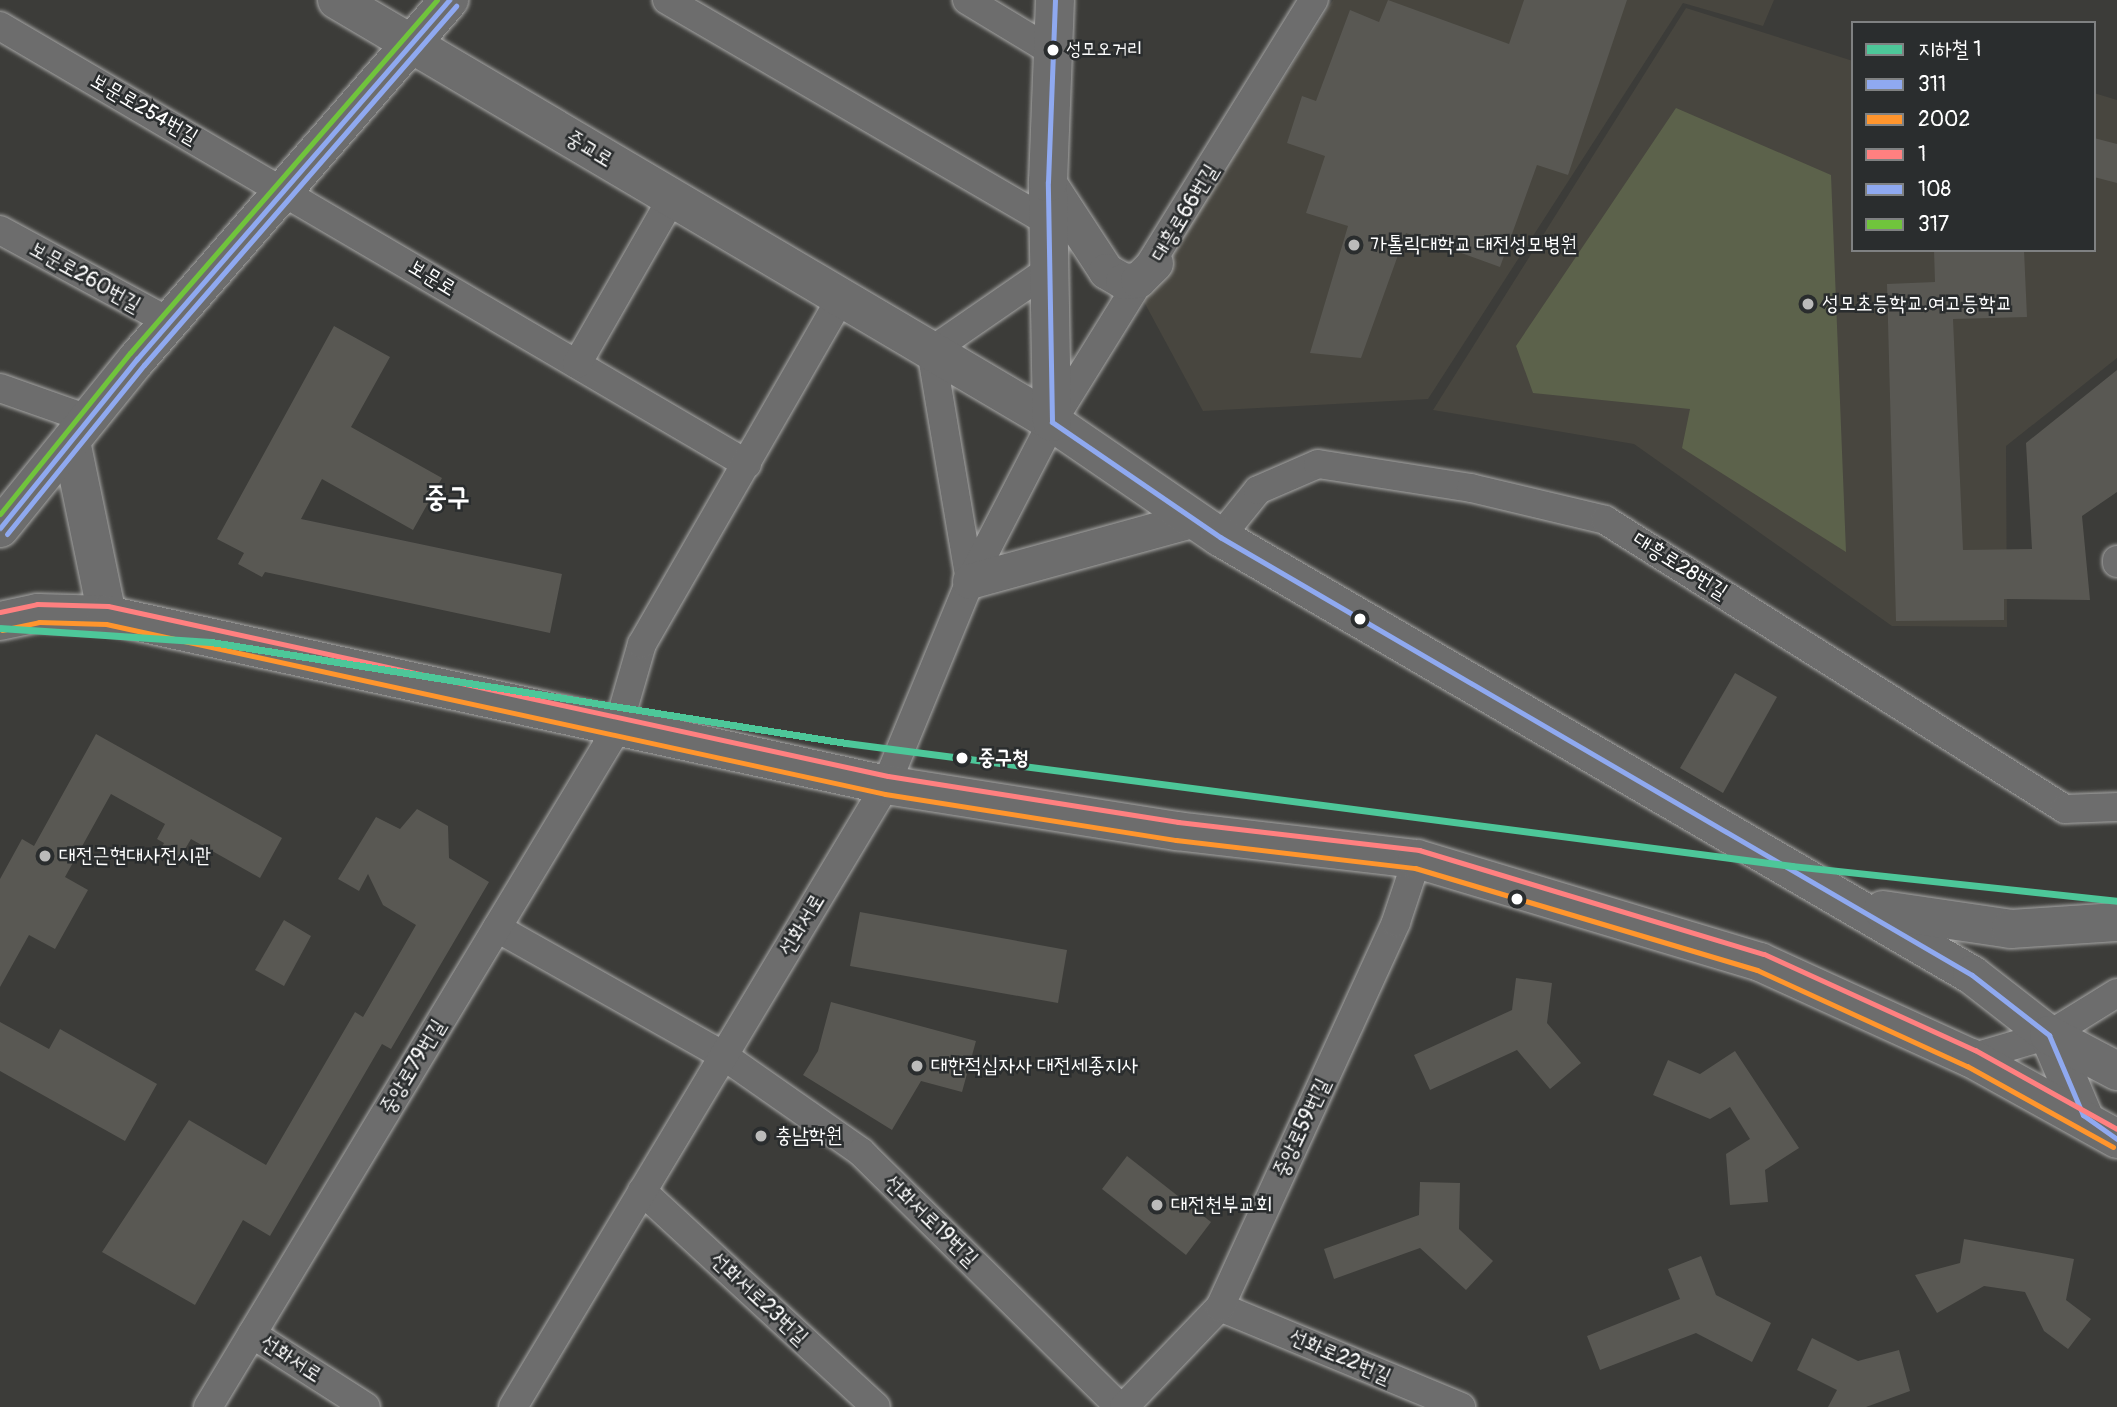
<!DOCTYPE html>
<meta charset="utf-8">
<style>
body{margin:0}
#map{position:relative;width:2117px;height:1407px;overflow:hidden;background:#3c3c39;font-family:Pangolin,"Poor Story",sans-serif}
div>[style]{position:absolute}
.built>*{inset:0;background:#48463f}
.green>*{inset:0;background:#5c624b}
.building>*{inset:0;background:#595853}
.roads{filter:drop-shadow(0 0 2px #a7a7a6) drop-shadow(0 0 2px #a7a7a6)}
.minor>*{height:28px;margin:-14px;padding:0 14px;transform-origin:14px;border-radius:14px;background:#6d6d6d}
.tertiary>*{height:35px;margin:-17.5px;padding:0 17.5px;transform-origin:17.5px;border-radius:17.5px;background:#6d6d6d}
.secondary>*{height:38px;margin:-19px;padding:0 19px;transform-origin:19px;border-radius:19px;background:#6d6d6d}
.bus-1>*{height:5px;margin:-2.5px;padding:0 2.5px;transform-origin:2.5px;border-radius:2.5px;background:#8fa9f0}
.bus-2>*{height:5px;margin:-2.5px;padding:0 2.5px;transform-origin:2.5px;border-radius:2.5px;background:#ff952d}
.bus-3>*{height:5px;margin:-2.5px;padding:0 2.5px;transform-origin:2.5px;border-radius:2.5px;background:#ff8080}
.bus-4>*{height:5px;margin:-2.5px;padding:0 2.5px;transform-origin:2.5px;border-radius:2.5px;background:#8fa9f0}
.bus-5>*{height:5px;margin:-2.5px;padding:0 2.5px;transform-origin:2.5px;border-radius:2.5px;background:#70c43c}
.metro-1>*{height:7px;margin:-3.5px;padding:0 3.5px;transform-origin:3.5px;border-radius:3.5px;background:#4dc799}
.dots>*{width:19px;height:19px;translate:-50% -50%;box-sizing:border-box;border:4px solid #2a2d2e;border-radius:50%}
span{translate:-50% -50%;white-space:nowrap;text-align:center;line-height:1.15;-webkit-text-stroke:5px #2a2d2e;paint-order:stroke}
.bus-label{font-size:19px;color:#fff}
.left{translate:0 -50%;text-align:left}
.street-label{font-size:21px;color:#fff}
.poi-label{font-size:21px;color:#fff}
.stop-label{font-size:21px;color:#fff;font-weight:700}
.district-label{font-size:28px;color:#fff;font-weight:700}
.legend{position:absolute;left:1851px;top:21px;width:245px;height:231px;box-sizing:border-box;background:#2a2d2e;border:2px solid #7f8182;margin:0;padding:9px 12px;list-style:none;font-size:21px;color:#fff}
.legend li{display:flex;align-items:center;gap:14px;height:35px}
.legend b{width:35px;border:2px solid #7f8182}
</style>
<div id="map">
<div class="built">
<i style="clip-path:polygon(1333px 0,1774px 0,1763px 26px,1683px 3px,1428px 399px,1203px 411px,1143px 300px)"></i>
<i style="clip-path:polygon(1686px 8px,1853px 61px,1853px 250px,2094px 250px,2094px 93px,2117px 100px,2117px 358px,2006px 446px,2007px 627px,1892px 626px,1634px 444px,1433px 410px)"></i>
</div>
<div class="green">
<i style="clip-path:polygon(1676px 108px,1831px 175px,1846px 552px,1682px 448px,1690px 409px,1533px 393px,1516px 346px)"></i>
</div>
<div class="building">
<i style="clip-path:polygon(1388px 0,1509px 44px,1524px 0,1627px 0,1568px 175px,1537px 165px,1500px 267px,1406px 233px,1361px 358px,1310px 353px,1348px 226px,1306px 213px,1325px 156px,1287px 143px,1302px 96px,1316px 101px,1350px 10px,1379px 22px)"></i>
<i style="clip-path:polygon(2094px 138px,2117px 144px,2117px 183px,2094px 177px)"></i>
<i style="clip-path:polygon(1934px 250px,2024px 250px,2027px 317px,1953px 319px,1963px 550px,2032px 549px,2026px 443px,2117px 370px,2117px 492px,2082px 516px,2090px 600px,2004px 599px,2004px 620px,1896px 621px,1887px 284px,1935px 282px)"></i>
<i style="clip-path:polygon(334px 326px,390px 357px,351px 427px,442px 478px,413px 530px,322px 479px,301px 519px,562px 574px,550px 633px,265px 572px,262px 577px,238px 564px,244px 553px,217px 539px)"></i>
<i style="clip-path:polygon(1735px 673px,1777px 697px,1723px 793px,1680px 768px)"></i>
<i style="clip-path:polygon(96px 734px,282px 838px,260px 878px,191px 839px,178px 861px,160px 851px,164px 843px,157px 839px,165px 824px,111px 794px,65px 877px,88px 890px,55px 949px,29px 935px,0 987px,0 879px,22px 839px,34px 846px)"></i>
<i style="clip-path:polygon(417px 809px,448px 826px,449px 858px,489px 882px,391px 1049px,382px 1044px,270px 1236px,243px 1220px,195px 1305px,102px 1252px,189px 1120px,266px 1165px,355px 1012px,363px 1017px,416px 925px,383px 905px,368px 874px,359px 891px,338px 879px,376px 817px,400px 829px)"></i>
<i style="clip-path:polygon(860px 912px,1067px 950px,1058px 1003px,850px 966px)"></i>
<i style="clip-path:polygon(284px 920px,311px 936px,284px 986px,255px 970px)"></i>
<i style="clip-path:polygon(1516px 978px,1552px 983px,1547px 1023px,1581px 1063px,1550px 1089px,1517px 1050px,1430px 1090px,1414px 1055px,1512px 1010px)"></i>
<i style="clip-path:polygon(831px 1002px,976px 1041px,962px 1092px,921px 1081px,892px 1130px,803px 1075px,818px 1051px)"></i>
<i style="clip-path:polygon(0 1022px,49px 1049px,60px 1029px,157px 1084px,125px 1141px,0 1071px)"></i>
<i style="clip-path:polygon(1735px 1051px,1799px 1148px,1765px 1170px,1768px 1202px,1730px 1205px,1726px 1154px,1750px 1139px,1730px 1107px,1710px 1119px,1653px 1095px,1668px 1060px,1700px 1074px)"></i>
<i style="clip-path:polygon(1127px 1156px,1211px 1222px,1186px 1255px,1102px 1189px)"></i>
<i style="clip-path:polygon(1420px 1182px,1460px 1183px,1459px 1229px,1493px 1261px,1466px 1290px,1420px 1248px,1334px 1279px,1324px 1249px,1419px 1215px)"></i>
<i style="clip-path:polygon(1964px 1239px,2074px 1259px,2066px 1300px,2091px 1319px,2068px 1349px,2044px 1331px,2025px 1292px,1984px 1286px,1937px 1313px,1915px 1275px,1960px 1263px)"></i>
<i style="clip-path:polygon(1701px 1256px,1716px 1295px,1771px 1323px,1752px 1362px,1696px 1333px,1600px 1370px,1587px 1336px,1680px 1299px,1668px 1269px)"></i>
<i style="clip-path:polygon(1812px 1338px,1858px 1361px,1899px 1350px,1910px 1391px,1866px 1407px,1828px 1407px,1837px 1390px,1797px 1370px)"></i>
</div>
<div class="roads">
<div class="minor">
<i style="left:667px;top:0;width:442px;rotate:30.2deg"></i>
<i style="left:967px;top:0;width:100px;rotate:31.2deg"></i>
<i style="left:0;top:26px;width:866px;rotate:30.39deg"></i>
<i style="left:0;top:230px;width:195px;rotate:28.5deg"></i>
<i style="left:577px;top:364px;width:191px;rotate:-60.2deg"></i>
<i style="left:0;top:388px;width:93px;rotate:19.4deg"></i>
<i style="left:1220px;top:537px;width:60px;rotate:-51deg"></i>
<i style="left:1258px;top:490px;width:65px;rotate:-23.4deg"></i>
<i style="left:1318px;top:464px;width:155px;rotate:8.9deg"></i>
<i style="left:1471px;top:488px;width:138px;rotate:13.4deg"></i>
<i style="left:1605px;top:520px;width:543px;rotate:32.14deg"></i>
<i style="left:2065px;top:809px;width:52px;rotate:-2.2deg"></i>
<i style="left:2117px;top:560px;width:3px;rotate:90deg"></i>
<i style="left:970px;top:581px;width:233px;rotate:-99.6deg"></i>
<i style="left:931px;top:351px;width:145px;rotate:-34.6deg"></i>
<i style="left:497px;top:928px;width:261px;rotate:29.4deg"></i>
<i style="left:724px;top:1056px;width:167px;rotate:35deg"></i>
<i style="left:861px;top:1152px;width:363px;rotate:44.6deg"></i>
<i style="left:1971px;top:1058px;width:81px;rotate:-16.4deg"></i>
<i style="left:2049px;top:1035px;width:80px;rotate:-31.7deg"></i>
<i style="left:642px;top:1191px;width:318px;rotate:42.7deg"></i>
<i style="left:1220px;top:1307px;width:261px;rotate:22.5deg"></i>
<i style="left:252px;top:1334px;width:135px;rotate:32.6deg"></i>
<i style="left:208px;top:1407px;width:794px;rotate:-58.91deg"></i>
<i style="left:618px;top:727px;width:86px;rotate:-73.9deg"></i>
<i style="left:642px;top:644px;width:399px;rotate:-60.1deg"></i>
<i style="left:513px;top:1407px;width:725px;rotate:-59.05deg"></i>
<i style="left:886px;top:785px;width:221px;rotate:-67.6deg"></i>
<i style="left:970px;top:581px;width:179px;rotate:-62.7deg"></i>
<i style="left:1052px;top:422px;width:497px;rotate:-58.2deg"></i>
<i style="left:1124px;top:1407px;width:139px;rotate:-46.2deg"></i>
<i style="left:1220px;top:1307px;width:423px;rotate:-65.4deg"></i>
<i style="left:1396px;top:922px;width:66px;rotate:-71.6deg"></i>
</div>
<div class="tertiary">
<i style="left:1048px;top:182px;width:106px;rotate:56.9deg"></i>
<i style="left:1106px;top:271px;width:20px;rotate:30deg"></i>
<i style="left:1123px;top:281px;width:15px;rotate:-4deg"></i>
<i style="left:1138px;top:280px;width:24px;rotate:-45deg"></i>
<i style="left:970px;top:581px;width:233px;rotate:-15.4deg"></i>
</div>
<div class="secondary">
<i style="left:337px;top:0;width:830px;rotate:30.55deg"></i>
<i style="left:1052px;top:422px;width:204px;rotate:34.4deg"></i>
<i style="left:1220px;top:537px;width:870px;rotate:30.22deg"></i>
<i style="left:1972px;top:975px;width:98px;rotate:37.9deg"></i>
<i style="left:2049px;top:1035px;width:87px;rotate:67deg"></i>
<i style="left:1052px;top:422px;width:240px;rotate:-91deg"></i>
<i style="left:1048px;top:182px;width:182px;rotate:-87.8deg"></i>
<i style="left:71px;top:441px;width:178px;rotate:78.3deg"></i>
<i style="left:0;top:528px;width:218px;rotate:-51deg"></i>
<i style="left:137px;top:359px;width:476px;rotate:-49deg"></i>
<i style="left:0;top:621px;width:39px;rotate:-12deg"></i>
<i style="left:38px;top:613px;width:69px;rotate:1.7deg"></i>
<i style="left:107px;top:615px;width:797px;rotate:12.31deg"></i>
<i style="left:886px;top:785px;width:295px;rotate:9deg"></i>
<i style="left:1177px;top:831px;width:242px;rotate:6.7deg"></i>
<i style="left:1417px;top:859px;width:358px;rotate:16.7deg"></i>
<i style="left:1760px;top:962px;width:232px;rotate:24.5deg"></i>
<i style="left:1971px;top:1058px;width:167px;rotate:29deg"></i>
<i style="left:1883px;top:910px;width:129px;rotate:8.4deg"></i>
<i style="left:2011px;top:929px;width:106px;rotate:-3.8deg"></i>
<i style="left:2049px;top:1035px;width:77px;rotate:27.9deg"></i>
</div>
</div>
<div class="bus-1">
<i style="left:1052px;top:422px;width:204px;rotate:34.4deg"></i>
<i style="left:1220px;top:537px;width:870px;rotate:30.22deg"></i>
<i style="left:1972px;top:975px;width:98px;rotate:37.9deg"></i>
<i style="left:2049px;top:1035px;width:87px;rotate:67deg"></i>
<i style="left:2083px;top:1115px;width:42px;rotate:35.2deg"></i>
<i style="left:1052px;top:422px;width:240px;rotate:-91deg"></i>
<i style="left:1048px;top:182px;width:182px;rotate:-87.8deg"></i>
<i style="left:0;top:528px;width:218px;rotate:-51deg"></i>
<i style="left:137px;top:359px;width:476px;rotate:-49deg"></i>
</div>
<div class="bus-2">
<i style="left:2px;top:630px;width:38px;rotate:-12deg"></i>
<i style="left:39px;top:622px;width:67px;rotate:1.7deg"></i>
<i style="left:106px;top:624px;width:797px;rotate:12.31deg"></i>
<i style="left:885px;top:794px;width:295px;rotate:9deg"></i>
<i style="left:1176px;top:840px;width:241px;rotate:6.7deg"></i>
<i style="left:1415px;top:868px;width:357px;rotate:16.6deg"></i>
<i style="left:1757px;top:970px;width:231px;rotate:24.6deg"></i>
<i style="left:1967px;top:1066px;width:167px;rotate:29deg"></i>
</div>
<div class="bus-3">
<i style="left:0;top:612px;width:38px;rotate:-12deg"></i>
<i style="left:37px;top:604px;width:71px;rotate:1.6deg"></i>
<i style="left:108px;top:606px;width:798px;rotate:12.3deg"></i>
<i style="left:888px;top:776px;width:294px;rotate:9deg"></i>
<i style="left:1178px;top:822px;width:243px;rotate:6.6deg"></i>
<i style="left:1419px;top:850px;width:360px;rotate:16.8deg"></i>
<i style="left:1764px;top:954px;width:232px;rotate:24.5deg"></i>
<i style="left:1975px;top:1050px;width:162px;rotate:29.1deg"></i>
</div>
<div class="bus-4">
<i style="left:7px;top:534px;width:218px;rotate:-51deg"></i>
<i style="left:144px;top:365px;width:476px;rotate:-49deg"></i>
</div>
<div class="bus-5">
<i style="left:0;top:514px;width:207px;rotate:-51.1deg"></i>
<i style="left:130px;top:353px;width:468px;rotate:-49deg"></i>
</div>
<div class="metro-1">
<i style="left:0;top:628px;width:211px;rotate:3.8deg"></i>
<i style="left:211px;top:642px;width:643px;rotate:9.04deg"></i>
<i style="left:846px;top:743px;width:954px;rotate:7.41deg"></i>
<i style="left:1792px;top:866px;width:327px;rotate:6.1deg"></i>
</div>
<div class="dots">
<i style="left:1053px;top:50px;background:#fff"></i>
<i style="left:1354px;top:245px;background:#bbbbba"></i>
<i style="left:1808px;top:304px;background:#bbbbba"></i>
<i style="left:1360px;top:619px;background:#fff"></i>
<i style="left:962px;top:758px;background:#fff"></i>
<i style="left:45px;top:856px;background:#bbbbba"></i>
<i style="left:1517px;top:899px;background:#fff"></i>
<i style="left:917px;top:1066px;background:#bbbbba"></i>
<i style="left:761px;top:1136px;background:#bbbbba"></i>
<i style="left:1157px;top:1205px;background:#bbbbba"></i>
</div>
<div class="bus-label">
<span class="left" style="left:1066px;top:50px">성모오거리</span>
</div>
<div class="street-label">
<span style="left:144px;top:109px;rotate:30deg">보문로254번길</span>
<span style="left:589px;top:149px;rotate:31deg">중교로</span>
<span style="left:1185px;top:213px;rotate:-59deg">대흥로66번길</span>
<span style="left:85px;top:277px;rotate:29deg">보문로260번길</span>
<span style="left:432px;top:278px;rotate:31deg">보문로</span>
<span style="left:1680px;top:566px;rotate:32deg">대흥로28번길</span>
<span style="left:802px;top:925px;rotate:-59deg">선화서로</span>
<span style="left:413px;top:1067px;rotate:-59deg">중앙로79번길</span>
<span style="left:1302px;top:1128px;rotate:-65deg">중앙로59번길</span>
<span style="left:931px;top:1221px;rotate:44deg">선화서로19번길</span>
<span style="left:759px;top:1299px;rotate:43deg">선화서로23번길</span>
<span style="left:1340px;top:1357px;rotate:23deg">선화로22번길</span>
<span style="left:291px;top:1359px;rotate:33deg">선화서로</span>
</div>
<div class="poi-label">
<span class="left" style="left:1370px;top:245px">가톨릭대학교 대전성모병원</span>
<span class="left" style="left:1822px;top:304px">성모초등학교.여고등학교</span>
<span class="left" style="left:59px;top:856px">대전근현대사전시관</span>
<span class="left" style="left:931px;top:1066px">대한적십자사 대전세종지사</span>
<span class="left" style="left:775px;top:1136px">충남학원</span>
<span class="left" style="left:1171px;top:1205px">대전천부교회</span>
</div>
<div class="stop-label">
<span class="left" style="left:978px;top:758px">중구청</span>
</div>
<div class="district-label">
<span style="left:447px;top:498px">중구</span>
</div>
<ul class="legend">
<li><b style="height:9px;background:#4dc799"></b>지하철 1</li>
<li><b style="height:9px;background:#8fa9f0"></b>311</li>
<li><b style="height:9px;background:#ff952d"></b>2002</li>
<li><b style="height:9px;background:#ff8080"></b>1</li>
<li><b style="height:9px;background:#8fa9f0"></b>108</li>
<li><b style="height:9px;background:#70c43c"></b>317</li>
</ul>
</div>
